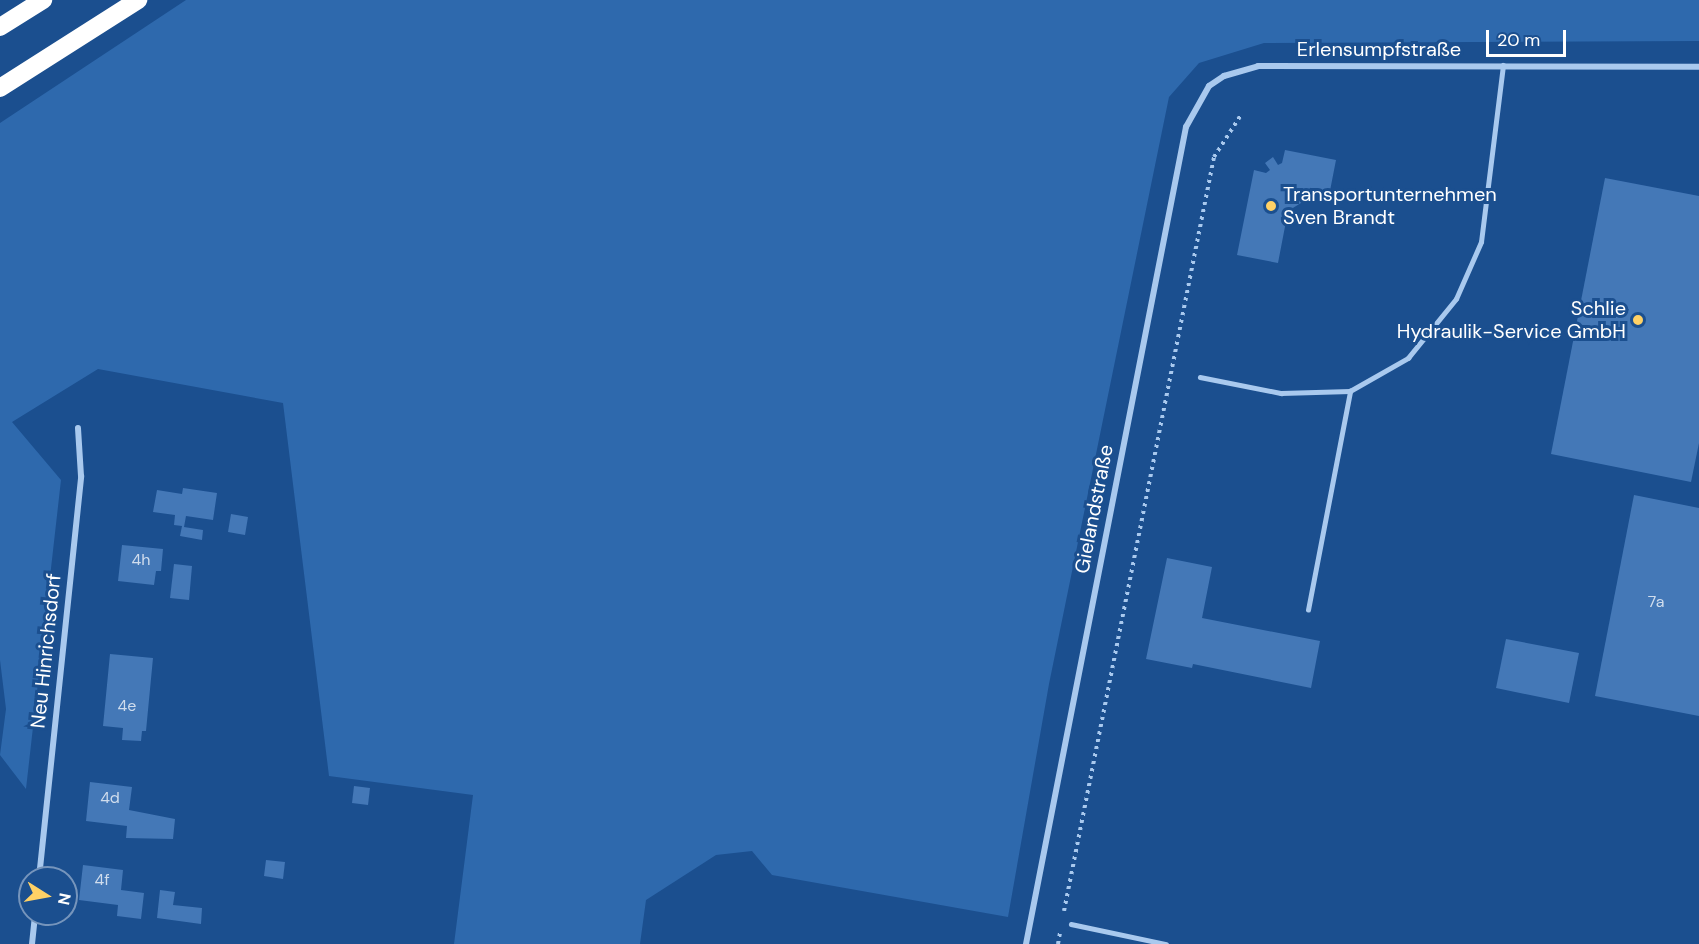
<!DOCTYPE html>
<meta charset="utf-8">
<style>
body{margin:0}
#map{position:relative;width:1699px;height:944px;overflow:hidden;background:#1b4f8f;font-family:"DM Sans",sans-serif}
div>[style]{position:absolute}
.green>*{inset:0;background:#2e69ad}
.building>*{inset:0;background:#4478b7}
.path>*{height:4px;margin-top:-2px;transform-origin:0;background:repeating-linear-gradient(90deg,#a9c9ee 0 3px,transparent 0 7.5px)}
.service>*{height:4.5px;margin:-2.25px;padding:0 2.25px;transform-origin:2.25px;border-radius:2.25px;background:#a9c9ee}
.minor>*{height:6px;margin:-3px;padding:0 3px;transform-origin:3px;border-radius:3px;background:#a9c9ee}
.motorway>*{height:18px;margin:-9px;padding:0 9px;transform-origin:9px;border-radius:9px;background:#fff}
.dots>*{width:16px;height:16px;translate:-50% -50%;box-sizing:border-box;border:3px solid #1b4f8f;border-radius:50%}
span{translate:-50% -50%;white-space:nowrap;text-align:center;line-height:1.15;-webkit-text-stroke:6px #1b4f8f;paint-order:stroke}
.number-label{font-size:16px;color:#d0dded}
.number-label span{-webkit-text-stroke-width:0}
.street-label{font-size:20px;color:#fff}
.poi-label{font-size:20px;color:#fff}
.left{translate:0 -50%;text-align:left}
.right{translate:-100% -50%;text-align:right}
.north{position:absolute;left:18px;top:866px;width:60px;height:60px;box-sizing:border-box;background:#1b4f8f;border:2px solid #7695bc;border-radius:50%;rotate:101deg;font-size:16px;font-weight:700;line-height:24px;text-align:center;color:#fff}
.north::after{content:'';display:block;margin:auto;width:21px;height:27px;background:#ffd166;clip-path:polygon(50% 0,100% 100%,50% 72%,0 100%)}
.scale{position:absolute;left:1486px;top:30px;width:80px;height:27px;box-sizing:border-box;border:3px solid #fff;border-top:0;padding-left:8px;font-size:18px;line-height:21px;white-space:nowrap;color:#fff;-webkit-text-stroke:4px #1b4f8f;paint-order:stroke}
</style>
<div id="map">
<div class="green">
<i style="clip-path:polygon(186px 0,1699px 0,1699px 41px,1264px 43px,1199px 63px,1169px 97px,1049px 684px,1008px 917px,772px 875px,752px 851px,716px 855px,646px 900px,640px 944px,454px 944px,473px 795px,329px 776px,283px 403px,98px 369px,12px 422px,61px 480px,26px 789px,0 755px,6px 709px,0 660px,0 123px)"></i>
</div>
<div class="building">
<i style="clip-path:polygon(1285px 150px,1336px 160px,1328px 201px,1309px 198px,1288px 211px,1278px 263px,1237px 255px,1254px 170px,1266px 173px,1270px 170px,1265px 163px,1273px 157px,1278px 165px,1282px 163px)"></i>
<i style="clip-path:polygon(1605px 178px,1699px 196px,1699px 443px,1691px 482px,1551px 454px)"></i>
<i style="clip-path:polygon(183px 488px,217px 493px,213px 520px,186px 516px,184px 527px,203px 530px,202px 540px,180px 536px,182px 526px,174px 525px,175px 515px,153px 512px,157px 490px,182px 494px)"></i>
<i style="clip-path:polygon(1634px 495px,1699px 508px,1699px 716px,1595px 696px)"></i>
<i style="clip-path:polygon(231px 514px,248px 517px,245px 535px,228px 532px)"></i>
<i style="clip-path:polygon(122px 545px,163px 549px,161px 571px,156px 571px,154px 585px,118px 581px)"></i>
<i style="clip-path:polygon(1167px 558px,1212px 567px,1202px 618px,1320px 641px,1311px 688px,1193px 664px,1192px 668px,1146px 659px)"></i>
<i style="clip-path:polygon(174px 564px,192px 566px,189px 600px,170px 598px)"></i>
<i style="clip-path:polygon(1506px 639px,1579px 653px,1569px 703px,1496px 688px)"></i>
<i style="clip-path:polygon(110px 654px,153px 658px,146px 731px,142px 731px,141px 741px,122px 740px,123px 728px,103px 726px)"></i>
<i style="clip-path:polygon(90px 782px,132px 787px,129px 810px,175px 819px,173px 839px,126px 838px,127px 826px,86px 821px)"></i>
<i style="clip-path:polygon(354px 786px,370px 788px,368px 805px,352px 803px)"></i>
<i style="clip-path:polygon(266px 860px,285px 862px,283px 879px,264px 876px)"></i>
<i style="clip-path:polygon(83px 865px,123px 870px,121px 890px,144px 893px,141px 919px,117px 916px,118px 905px,79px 900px)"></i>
<i style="clip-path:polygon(160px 890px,175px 892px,173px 905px,202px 908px,201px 924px,157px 918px)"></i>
</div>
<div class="path">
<i style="left:1064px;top:911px;width:769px;rotate:-78.75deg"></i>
<i style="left:1214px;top:157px;width:50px;rotate:-57.3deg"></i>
<i style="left:1058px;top:944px;width:11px;rotate:-80deg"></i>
</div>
<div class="service">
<i style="left:1200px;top:377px;width:83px;rotate:11.2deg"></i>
<i style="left:1281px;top:393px;width:69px;rotate:-1.7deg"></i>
<i style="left:1350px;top:391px;width:67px;rotate:-29.6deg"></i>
<i style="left:1408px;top:358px;width:76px;rotate:-50.9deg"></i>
<i style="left:1456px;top:299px;width:62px;rotate:-66.3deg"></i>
<i style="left:1481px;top:242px;width:178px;rotate:-82.9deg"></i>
<i style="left:1308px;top:610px;width:223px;rotate:-79.1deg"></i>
<i style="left:1071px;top:924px;width:97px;rotate:11.9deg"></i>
</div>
<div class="minor">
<i style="left:39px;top:878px;width:404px;rotate:-84deg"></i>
<i style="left:81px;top:476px;width:48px;rotate:-93.6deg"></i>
<i style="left:32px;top:944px;width:30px;rotate:-84deg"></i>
<i style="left:1026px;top:944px;width:833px;rotate:-78.92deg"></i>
<i style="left:1186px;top:127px;width:47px;rotate:-60.7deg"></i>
<i style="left:1209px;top:86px;width:18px;rotate:-34deg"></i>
<i style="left:1224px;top:76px;width:35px;rotate:-16deg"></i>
<i style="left:1258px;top:66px;width:441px;rotate:0.1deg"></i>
</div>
<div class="motorway">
<i style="left:0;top:27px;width:51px;rotate:-32.1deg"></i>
<i style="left:0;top:88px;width:164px;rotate:-32.5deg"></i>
</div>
<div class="dots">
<i style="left:1271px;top:206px;background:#ffd166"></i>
<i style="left:1638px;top:320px;background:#ffd166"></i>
</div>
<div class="number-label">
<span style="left:141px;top:560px">4h</span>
<span style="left:1656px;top:602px">7a</span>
<span style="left:127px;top:706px">4e</span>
<span style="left:110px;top:798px">4d</span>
<span style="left:102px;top:880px">4f</span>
</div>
<div class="street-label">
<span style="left:1379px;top:49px">Erlensumpfstraße</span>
<span style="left:1094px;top:509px;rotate:-79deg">Gielandstraße</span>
<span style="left:46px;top:651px;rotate:-84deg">Neu Hinrichsdorf</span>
</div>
<div class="poi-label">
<span class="left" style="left:1283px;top:206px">Transportunternehmen<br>Sven Brandt</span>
<span class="right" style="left:1626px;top:320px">Schlie<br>Hydraulik-Service GmbH</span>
</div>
<div class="north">N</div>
<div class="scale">20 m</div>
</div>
